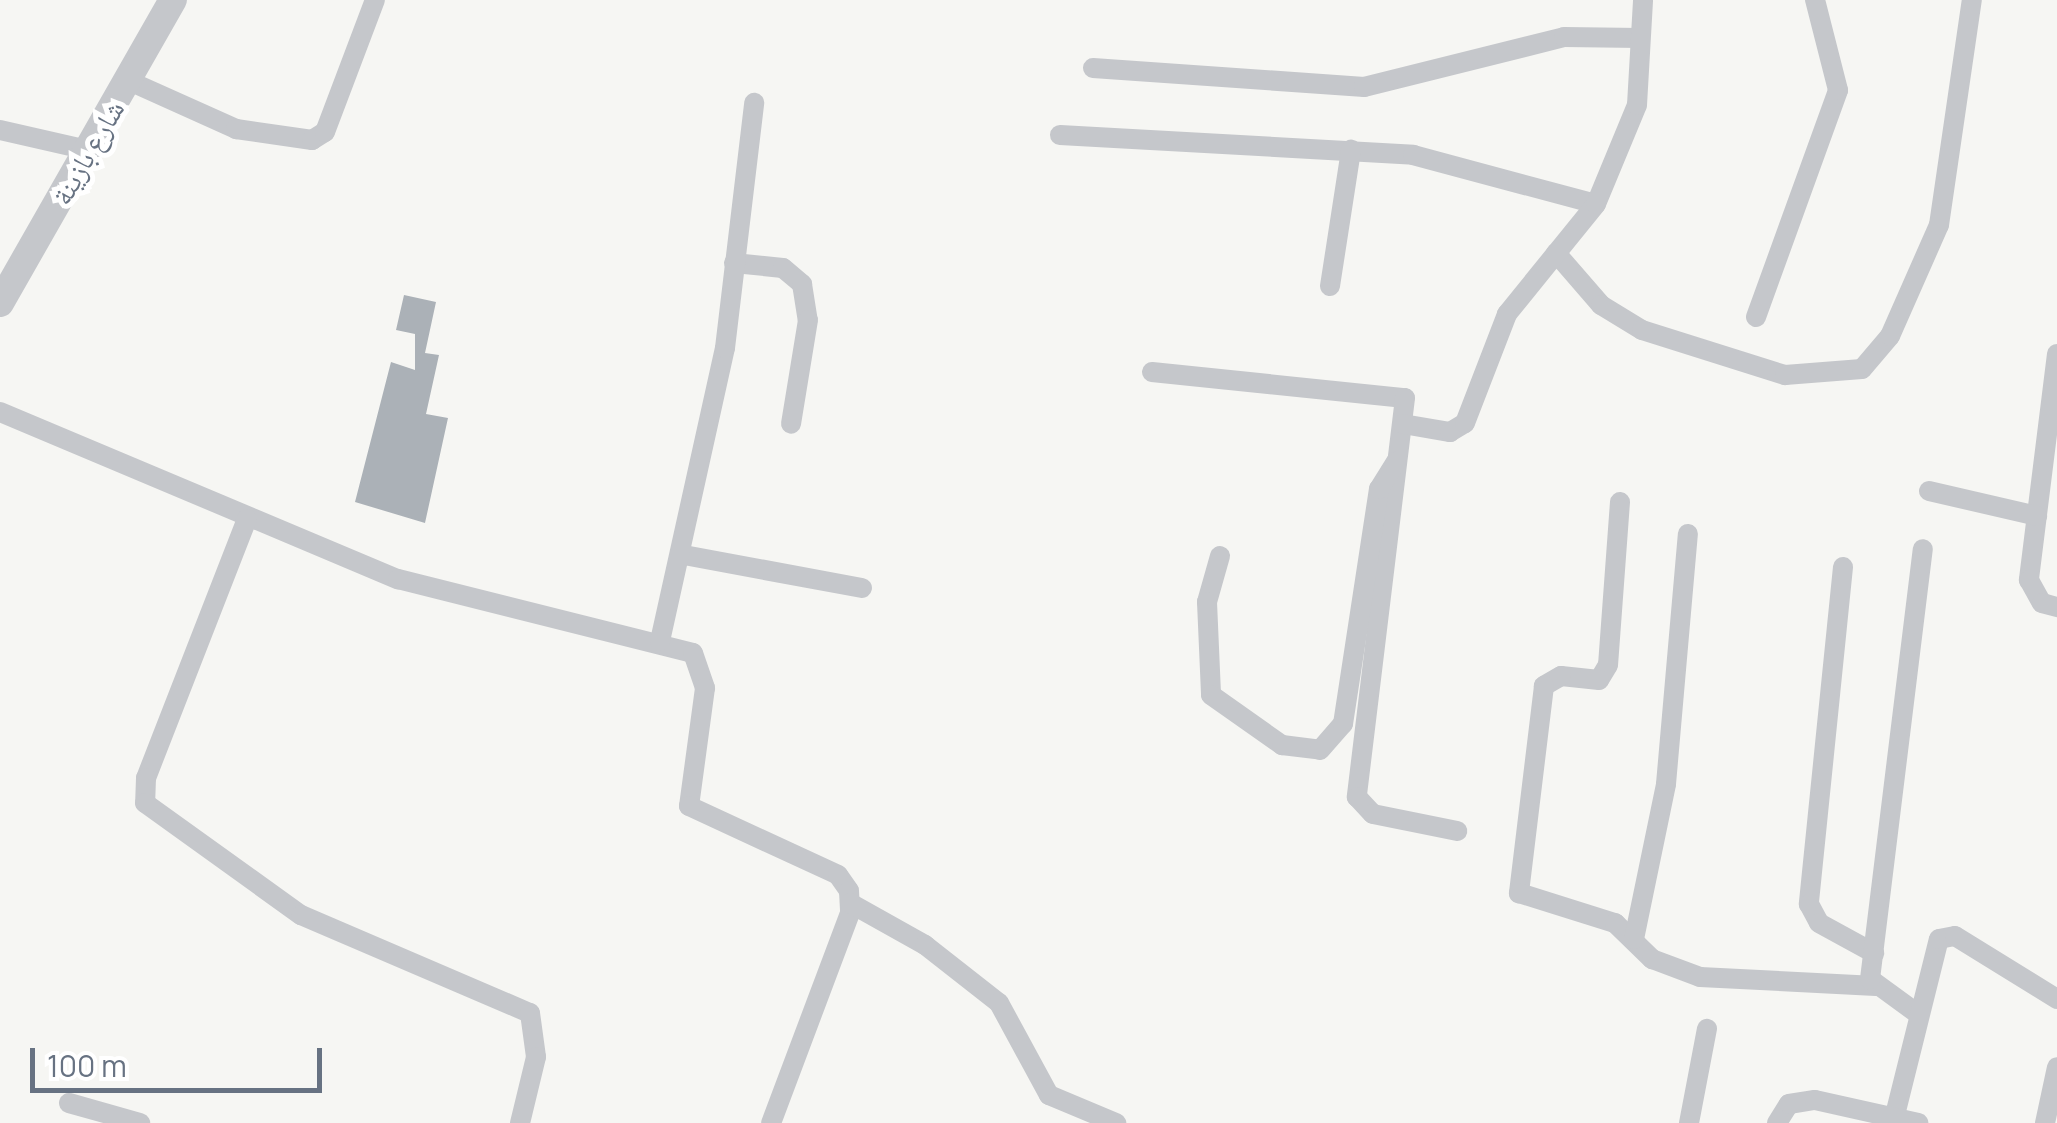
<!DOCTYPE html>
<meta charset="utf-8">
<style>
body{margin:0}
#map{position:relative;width:2057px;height:1123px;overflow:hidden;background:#f6f6f3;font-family:Manrope,"Noto Naskh Arabic",sans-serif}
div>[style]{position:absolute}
.building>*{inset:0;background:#abb1b7}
.minor>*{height:20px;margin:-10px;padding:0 10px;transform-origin:10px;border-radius:10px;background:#c5c7cb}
.tertiary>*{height:28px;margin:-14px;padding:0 14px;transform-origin:14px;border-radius:14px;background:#c5c7cb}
span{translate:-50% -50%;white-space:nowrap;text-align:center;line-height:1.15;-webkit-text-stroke:10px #fff;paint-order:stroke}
.street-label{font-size:28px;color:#677282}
.scale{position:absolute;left:30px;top:1048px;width:292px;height:45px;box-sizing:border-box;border:5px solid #677282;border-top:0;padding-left:12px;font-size:30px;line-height:35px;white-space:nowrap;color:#677282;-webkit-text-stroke:8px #fff;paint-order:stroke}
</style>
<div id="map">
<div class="building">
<i style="clip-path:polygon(404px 295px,436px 302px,425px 353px,439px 355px,426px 414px,448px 418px,425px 523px,355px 502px,391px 362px,415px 370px,415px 334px,396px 330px)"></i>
</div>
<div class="minor">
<i style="left:1093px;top:68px;width:272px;rotate:4deg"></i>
<i style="left:1364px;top:87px;width:206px;rotate:-14deg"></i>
<i style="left:1564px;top:37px;width:76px;rotate:0.8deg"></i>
<i style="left:127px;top:80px;width:120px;rotate:24.2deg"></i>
<i style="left:236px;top:129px;width:77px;rotate:8.2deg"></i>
<i style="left:312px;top:140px;width:15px;rotate:-32deg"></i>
<i style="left:325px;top:132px;width:141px;rotate:-69.3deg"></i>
<i style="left:0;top:130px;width:90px;rotate:12.8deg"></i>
<i style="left:1060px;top:135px;width:354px;rotate:3.2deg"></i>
<i style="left:1413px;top:155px;width:189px;rotate:15deg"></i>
<i style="left:1556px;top:253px;width:69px;rotate:49.1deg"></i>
<i style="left:1601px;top:305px;width:48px;rotate:31.4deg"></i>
<i style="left:1642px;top:330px;width:150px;rotate:17.5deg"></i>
<i style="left:1785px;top:375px;width:77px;rotate:-4.5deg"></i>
<i style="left:1862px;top:369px;width:43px;rotate:-49.7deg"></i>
<i style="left:1890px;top:336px;width:121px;rotate:-66.2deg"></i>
<i style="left:1939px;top:225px;width:227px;rotate:-81.7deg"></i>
<i style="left:734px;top:263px;width:49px;rotate:5.8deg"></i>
<i style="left:783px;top:268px;width:25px;rotate:40deg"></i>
<i style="left:802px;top:284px;width:36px;rotate:81deg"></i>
<i style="left:808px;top:320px;width:105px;rotate:99.3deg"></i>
<i style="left:1330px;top:286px;width:138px;rotate:-81.2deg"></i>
<i style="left:1756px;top:317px;width:241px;rotate:-70.1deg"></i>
<i style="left:1838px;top:90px;width:93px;rotate:-104.3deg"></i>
<i style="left:2057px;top:354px;width:228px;rotate:97.1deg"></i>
<i style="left:2029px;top:580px;width:26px;rotate:61deg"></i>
<i style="left:2042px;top:603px;width:16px;rotate:15deg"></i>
<i style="left:1152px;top:372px;width:254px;rotate:5.9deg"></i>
<i style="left:1405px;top:398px;width:402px;rotate:96.9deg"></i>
<i style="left:1357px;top:797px;width:23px;rotate:47deg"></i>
<i style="left:1373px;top:814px;width:86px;rotate:11.4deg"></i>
<i style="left:0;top:412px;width:432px;rotate:22.8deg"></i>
<i style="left:398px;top:579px;width:304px;rotate:14.1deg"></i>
<i style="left:693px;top:653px;width:37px;rotate:71deg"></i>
<i style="left:705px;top:688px;width:119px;rotate:97.7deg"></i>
<i style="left:689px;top:806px;width:164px;rotate:24.8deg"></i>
<i style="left:838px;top:875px;width:19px;rotate:55deg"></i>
<i style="left:849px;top:891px;width:22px;rotate:87deg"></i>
<i style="left:850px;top:913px;width:224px;rotate:110.6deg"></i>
<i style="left:1403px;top:424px;width:48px;rotate:9.7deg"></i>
<i style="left:1450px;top:432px;width:17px;rotate:-31deg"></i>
<i style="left:1465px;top:423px;width:117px;rotate:-68.9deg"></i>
<i style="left:1507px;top:314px;width:141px;rotate:-51deg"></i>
<i style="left:1596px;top:204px;width:107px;rotate:-67.5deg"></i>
<i style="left:1637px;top:105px;width:105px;rotate:-86.7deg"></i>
<i style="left:1929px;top:491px;width:111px;rotate:13deg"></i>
<i style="left:1620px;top:502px;width:163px;rotate:94.2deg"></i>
<i style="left:1608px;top:665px;width:17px;rotate:121deg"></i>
<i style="left:1599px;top:680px;width:38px;rotate:-174deg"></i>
<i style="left:1561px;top:676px;width:20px;rotate:150deg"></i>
<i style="left:1544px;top:686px;width:209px;rotate:96.9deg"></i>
<i style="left:1519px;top:893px;width:101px;rotate:17.4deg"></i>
<i style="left:1615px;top:923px;width:52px;rotate:44.2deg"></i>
<i style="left:1652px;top:959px;width:51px;rotate:20.6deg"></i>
<i style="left:1700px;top:977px;width:176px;rotate:2.9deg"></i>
<i style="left:247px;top:519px;width:278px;rotate:111.3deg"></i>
<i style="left:146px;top:778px;width:25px;rotate:92deg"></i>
<i style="left:145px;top:803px;width:192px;rotate:35.7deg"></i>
<i style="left:301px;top:915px;width:249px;rotate:23.2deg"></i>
<i style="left:530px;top:1013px;width:44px;rotate:82.2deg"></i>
<i style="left:536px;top:1057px;width:68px;rotate:103.6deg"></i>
<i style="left:684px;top:555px;width:181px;rotate:10.5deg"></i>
<i style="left:1220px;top:556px;width:48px;rotate:105.8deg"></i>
<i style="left:1207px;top:602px;width:93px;rotate:87.5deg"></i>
<i style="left:1211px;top:695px;width:87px;rotate:35.2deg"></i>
<i style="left:1282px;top:745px;width:38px;rotate:7deg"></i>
<i style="left:1320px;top:750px;width:35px;rotate:-49deg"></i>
<i style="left:1343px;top:724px;width:238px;rotate:-81.3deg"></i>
<i style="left:1379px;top:489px;width:32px;rotate:-58deg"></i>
<i style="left:1843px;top:567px;width:339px;rotate:95.8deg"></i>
<i style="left:1809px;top:904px;width:21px;rotate:62deg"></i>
<i style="left:1819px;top:923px;width:63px;rotate:28.6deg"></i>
<i style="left:660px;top:641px;width:300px;rotate:-77.5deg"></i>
<i style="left:725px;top:348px;width:247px;rotate:-83.2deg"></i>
<i style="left:850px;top:903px;width:86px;rotate:29.2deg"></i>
<i style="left:925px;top:945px;width:94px;rotate:38.1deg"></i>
<i style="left:999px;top:1003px;width:105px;rotate:61.5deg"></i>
<i style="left:1049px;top:1095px;width:73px;rotate:22.7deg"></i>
<i style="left:1634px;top:939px;width:158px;rotate:-78.3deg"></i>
<i style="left:1666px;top:784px;width:251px;rotate:-85deg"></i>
<i style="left:1918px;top:1014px;width:59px;rotate:-143.9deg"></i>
<i style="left:1870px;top:979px;width:433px;rotate:-83deg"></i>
<i style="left:69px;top:1103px;width:74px;rotate:15.7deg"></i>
<i style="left:1895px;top:1115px;width:181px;rotate:-76deg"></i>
<i style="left:1939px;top:939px;width:16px;rotate:-11deg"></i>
<i style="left:1955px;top:936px;width:120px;rotate:31.7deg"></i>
<i style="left:1689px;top:1123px;width:96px;rotate:-79.2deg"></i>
<i style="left:1777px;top:1123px;width:22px;rotate:-58deg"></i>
<i style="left:1789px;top:1104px;width:26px;rotate:-9deg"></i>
<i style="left:1815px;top:1100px;width:106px;rotate:12.6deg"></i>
<i style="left:2045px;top:1123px;width:57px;rotate:-77.9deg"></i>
</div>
<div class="tertiary">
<i style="left:0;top:303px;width:349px;rotate:-60.3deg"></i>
</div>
<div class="street-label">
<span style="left:87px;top:152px;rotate:-60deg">شارع بازينة</span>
</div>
<div class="scale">100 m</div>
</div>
